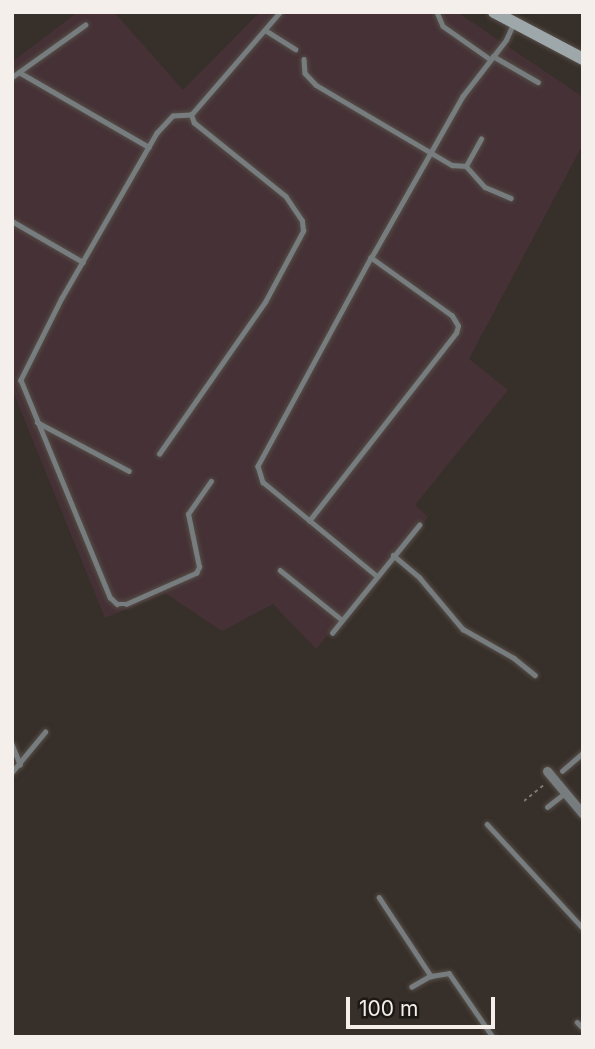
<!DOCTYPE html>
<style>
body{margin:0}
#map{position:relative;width:595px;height:1049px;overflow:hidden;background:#372f29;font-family:Inter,sans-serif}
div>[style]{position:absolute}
.industrial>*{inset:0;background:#463236}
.path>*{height:2px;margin-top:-1px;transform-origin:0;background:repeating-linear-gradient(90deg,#7e7772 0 3.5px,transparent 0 7px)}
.roads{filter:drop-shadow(0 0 2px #554e48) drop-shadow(0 0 2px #554e48)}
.lane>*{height:4.5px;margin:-2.25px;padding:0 2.25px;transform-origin:2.25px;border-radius:2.25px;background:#777d7e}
.street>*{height:9px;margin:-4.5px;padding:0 4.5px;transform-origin:4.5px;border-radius:4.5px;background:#777d7e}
.secondary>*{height:12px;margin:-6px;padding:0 6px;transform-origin:6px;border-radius:6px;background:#9ea7aa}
span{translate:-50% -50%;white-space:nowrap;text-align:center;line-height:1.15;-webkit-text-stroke:5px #1c1815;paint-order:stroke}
.frame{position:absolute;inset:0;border:14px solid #f5efeb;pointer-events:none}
.scale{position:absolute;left:346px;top:997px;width:149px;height:32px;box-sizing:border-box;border:4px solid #f5efeb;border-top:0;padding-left:9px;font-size:21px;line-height:24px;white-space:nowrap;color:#f5efeb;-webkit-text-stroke:5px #1c1815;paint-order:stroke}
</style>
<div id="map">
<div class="industrial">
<i style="clip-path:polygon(78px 12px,114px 12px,183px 90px,260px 12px,457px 12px,583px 97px,583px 144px,469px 359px,508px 390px,415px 505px,428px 517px,316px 649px,273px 604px,222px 631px,165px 593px,105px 618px,12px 389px,12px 62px)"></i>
</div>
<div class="path">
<i style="left:524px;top:801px;width:27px;rotate:-39deg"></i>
</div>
<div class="roads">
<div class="lane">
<i style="left:437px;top:12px;width:15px;rotate:67deg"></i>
<i style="left:443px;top:26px;width:57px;rotate:35.1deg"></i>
<i style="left:265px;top:30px;width:36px;rotate:32deg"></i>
<i style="left:493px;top:56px;width:52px;rotate:30deg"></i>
<i style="left:304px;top:59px;width:14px;rotate:86deg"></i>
<i style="left:305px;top:73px;width:16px;rotate:47deg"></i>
<i style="left:316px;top:85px;width:158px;rotate:30.5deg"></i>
<i style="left:452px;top:165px;width:14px;rotate:4deg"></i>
<i style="left:466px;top:166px;width:31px;rotate:-61deg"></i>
<i style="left:19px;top:72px;width:150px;rotate:30deg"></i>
<i style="left:12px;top:77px;width:90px;rotate:-35.5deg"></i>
<i style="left:191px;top:115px;width:18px;rotate:177deg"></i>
<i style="left:173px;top:116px;width:23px;rotate:133deg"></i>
<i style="left:157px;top:133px;width:190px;rotate:119.9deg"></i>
<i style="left:62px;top:298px;width:92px;rotate:116.6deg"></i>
<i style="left:21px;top:380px;width:235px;rotate:67.7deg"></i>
<i style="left:110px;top:597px;width:10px;rotate:45deg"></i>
<i style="left:117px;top:604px;width:9px"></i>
<i style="left:126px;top:604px;width:77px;rotate:-23.9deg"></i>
<i style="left:196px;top:573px;width:7px;rotate:-63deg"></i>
<i style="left:199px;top:567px;width:54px;rotate:-101.7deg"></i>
<i style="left:188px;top:514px;width:40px;rotate:-55.1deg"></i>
<i style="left:466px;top:166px;width:28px;rotate:48deg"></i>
<i style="left:485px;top:187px;width:28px;rotate:23deg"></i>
<i style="left:12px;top:221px;width:82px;rotate:30deg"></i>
<i style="left:371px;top:258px;width:237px;rotate:118.5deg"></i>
<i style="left:258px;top:466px;width:17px;rotate:73deg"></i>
<i style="left:263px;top:482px;width:146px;rotate:39.5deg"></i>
<i style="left:37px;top:422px;width:104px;rotate:28deg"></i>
<i style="left:159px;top:454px;width:185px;rotate:-55.1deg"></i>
<i style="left:265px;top:302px;width:81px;rotate:-61.8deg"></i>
<i style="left:303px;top:231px;width:10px;rotate:-96deg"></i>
<i style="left:302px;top:221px;width:29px;rotate:-124deg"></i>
<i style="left:286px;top:197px;width:118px;rotate:-141.2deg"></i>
<i style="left:194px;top:123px;width:9px;rotate:-111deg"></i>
<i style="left:191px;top:115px;width:136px;rotate:-49.2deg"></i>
<i style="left:309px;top:521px;width:239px;rotate:-52deg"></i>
<i style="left:456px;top:333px;width:7px;rotate:-74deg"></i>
<i style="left:458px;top:326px;width:12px;rotate:-121deg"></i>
<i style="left:452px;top:316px;width:100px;rotate:-144.4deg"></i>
<i style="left:371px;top:258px;width:185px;rotate:-60.5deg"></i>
<i style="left:462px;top:97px;width:72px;rotate:-52.3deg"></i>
<i style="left:506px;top:40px;width:17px;rotate:-66deg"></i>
<i style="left:393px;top:555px;width:35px;rotate:40deg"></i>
<i style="left:420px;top:578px;width:67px;rotate:49.9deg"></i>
<i style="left:463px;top:629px;width:59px;rotate:29.6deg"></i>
<i style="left:514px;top:658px;width:27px;rotate:39deg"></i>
<i style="left:280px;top:570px;width:78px;rotate:38.8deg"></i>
<i style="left:332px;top:633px;width:139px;rotate:-51.1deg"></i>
<i style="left:12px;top:744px;width:22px;rotate:68deg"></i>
<i style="left:562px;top:771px;width:28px;rotate:-41deg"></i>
<i style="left:12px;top:772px;width:52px;rotate:-50.5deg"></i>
<i style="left:547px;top:807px;width:23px;rotate:-38deg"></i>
<i style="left:487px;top:824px;width:142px;rotate:47.3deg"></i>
<i style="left:379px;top:897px;width:95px;rotate:56.6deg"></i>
<i style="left:431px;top:976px;width:22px;rotate:150deg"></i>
<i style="left:431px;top:976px;width:18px;rotate:-9deg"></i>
<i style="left:449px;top:973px;width:78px;rotate:55.5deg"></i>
<i style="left:577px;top:1022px;width:8px;rotate:45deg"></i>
</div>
<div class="street">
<i style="left:547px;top:771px;width:56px;rotate:50.1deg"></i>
</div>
<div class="secondary">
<i style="left:494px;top:12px;width:101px;rotate:27.8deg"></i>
</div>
</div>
<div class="frame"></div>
<div class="scale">100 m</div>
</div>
